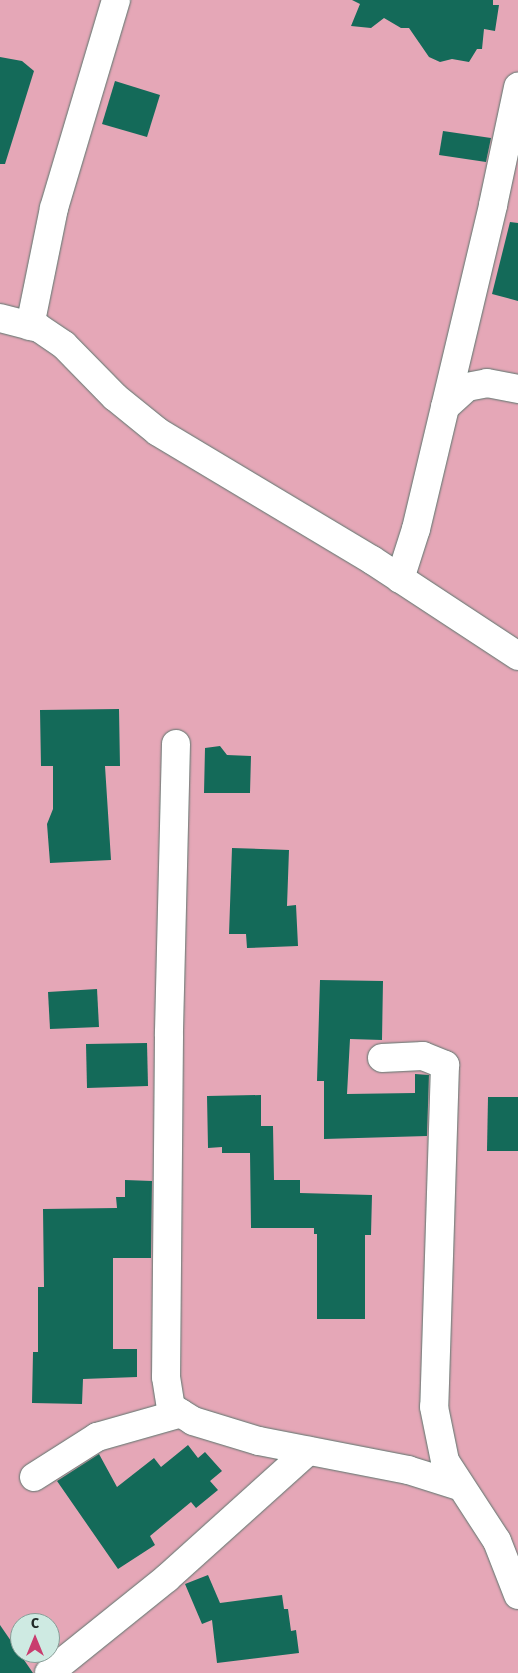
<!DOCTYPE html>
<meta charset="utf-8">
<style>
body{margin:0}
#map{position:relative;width:518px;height:1673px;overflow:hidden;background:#ceeae2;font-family:"Fira Sans",sans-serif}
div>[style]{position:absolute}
.green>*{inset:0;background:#e5a7b7}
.building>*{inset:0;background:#146a59}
.roads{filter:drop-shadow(0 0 1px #5a746c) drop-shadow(0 0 1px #5a746c)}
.minor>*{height:28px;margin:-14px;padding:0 14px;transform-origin:14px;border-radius:14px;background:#fff}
span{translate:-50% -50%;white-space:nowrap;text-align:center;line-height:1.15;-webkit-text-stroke:5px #ceeae2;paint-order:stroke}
.north{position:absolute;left:10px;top:1613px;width:50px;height:50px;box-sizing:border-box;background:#ceeae2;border:1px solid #889d97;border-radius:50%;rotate:0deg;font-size:14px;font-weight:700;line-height:20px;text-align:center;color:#202a27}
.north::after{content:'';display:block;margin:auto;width:18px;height:22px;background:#c93d6f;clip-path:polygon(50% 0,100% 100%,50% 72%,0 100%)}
</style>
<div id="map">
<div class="green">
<i style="clip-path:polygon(evenodd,0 0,518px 0,518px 1673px,0 1673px,0 0,20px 1623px,50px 1623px,50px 1653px,20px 1653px,20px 1623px)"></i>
</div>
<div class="building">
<i style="clip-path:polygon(352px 0,493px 0,493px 5px,499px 5px,495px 31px,484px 29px,482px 49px,477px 49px,469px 62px,452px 59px,440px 62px,429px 57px,409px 28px,401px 28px,384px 18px,371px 28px,351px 26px,360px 4px)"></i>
<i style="clip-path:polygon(0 57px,22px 61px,34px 71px,5px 164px,0 164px)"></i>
<i style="clip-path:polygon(115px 81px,160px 95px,147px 137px,102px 124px)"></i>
<i style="clip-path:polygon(443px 131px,491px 138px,486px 162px,439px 155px)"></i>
<i style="clip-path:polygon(510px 222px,518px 223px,518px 301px,492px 294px)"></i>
<i style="clip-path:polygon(119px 709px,120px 766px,105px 766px,111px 860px,50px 863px,47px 824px,53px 809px,53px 766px,41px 766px,40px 710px)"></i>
<i style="clip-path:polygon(220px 746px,227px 755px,251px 756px,250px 793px,204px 793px,205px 748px)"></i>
<i style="clip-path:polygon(232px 848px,289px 850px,287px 906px,296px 905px,298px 946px,247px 948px,246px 934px,229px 934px)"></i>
<i style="clip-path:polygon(320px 980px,383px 981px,382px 1040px,350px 1039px,347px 1094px,415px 1093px,415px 1074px,429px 1075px,427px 1136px,324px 1139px,324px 1081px,317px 1081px)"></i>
<i style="clip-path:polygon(97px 989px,99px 1027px,50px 1029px,48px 992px)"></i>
<i style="clip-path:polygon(147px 1043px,148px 1086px,87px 1088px,86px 1044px)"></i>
<i style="clip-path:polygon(261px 1095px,261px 1126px,273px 1126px,274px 1180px,300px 1180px,300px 1193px,372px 1195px,371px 1235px,365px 1235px,365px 1319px,317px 1319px,317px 1234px,314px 1234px,314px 1228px,251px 1228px,250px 1153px,222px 1153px,222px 1147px,208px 1148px,207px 1096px)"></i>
<i style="clip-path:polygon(488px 1097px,518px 1097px,518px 1151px,487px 1151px)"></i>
<i style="clip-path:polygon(125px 1180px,152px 1181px,151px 1258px,113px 1258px,113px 1349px,137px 1349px,137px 1377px,83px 1379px,82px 1404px,32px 1403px,33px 1352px,38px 1352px,38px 1287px,44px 1287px,43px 1209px,117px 1208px,116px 1197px,125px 1197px)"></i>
<i style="clip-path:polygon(188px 1445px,198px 1458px,205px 1452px,222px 1471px,210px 1481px,218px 1490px,196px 1508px,191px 1502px,150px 1536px,155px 1545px,118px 1569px,57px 1481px,99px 1454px,117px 1487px,154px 1458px,161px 1467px)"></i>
<i style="clip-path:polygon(208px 1575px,220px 1603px,282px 1595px,284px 1609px,288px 1609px,291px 1631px,296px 1630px,299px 1653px,217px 1663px,212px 1620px,202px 1624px,185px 1584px)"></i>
<i style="clip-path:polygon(0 1625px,33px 1673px,0 1673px)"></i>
</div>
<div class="roads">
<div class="minor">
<i style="left:0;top:318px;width:40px;rotate:14.4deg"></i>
<i style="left:39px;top:328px;width:30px;rotate:34deg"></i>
<i style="left:64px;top:345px;width:73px;rotate:45.6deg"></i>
<i style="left:115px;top:397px;width:55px;rotate:39.1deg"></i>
<i style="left:158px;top:432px;width:249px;rotate:30.9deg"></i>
<i style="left:372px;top:560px;width:175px;rotate:33.3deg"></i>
<i style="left:30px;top:326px;width:120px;rotate:-78.5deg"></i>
<i style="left:54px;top:208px;width:217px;rotate:-73.4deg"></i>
<i style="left:445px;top:407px;width:30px;rotate:-42deg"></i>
<i style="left:467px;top:387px;width:20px;rotate:-11deg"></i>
<i style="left:487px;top:383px;width:32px;rotate:11deg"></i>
<i style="left:400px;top:579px;width:52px;rotate:-72.3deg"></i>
<i style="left:416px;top:529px;width:333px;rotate:-76.6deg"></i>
<i style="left:493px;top:205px;width:121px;rotate:-78deg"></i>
<i style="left:176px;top:744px;width:292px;rotate:91.4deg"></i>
<i style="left:169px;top:1036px;width:341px;rotate:90.5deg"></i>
<i style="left:166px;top:1377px;width:30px;rotate:81deg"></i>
<i style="left:171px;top:1407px;width:26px;rotate:32deg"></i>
<i style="left:193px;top:1421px;width:69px;rotate:16.9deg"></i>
<i style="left:259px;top:1441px;width:152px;rotate:11deg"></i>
<i style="left:408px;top:1470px;width:53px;rotate:17.4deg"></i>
<i style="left:382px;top:1058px;width:41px;rotate:-2.8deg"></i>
<i style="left:423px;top:1056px;width:24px;rotate:22deg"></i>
<i style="left:445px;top:1065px;width:342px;rotate:91.8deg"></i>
<i style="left:434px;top:1407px;width:55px;rotate:78.5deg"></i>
<i style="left:445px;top:1461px;width:95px;rotate:57deg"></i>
<i style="left:497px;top:1541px;width:58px;rotate:68.7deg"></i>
<i style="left:34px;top:1477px;width:75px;rotate:-32.4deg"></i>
<i style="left:97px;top:1437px;width:87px;rotate:-15.9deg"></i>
<i style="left:49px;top:1673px;width:151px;rotate:-38.8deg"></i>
<i style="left:167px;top:1578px;width:190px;rotate:-42deg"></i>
</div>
</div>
<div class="north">С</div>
</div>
